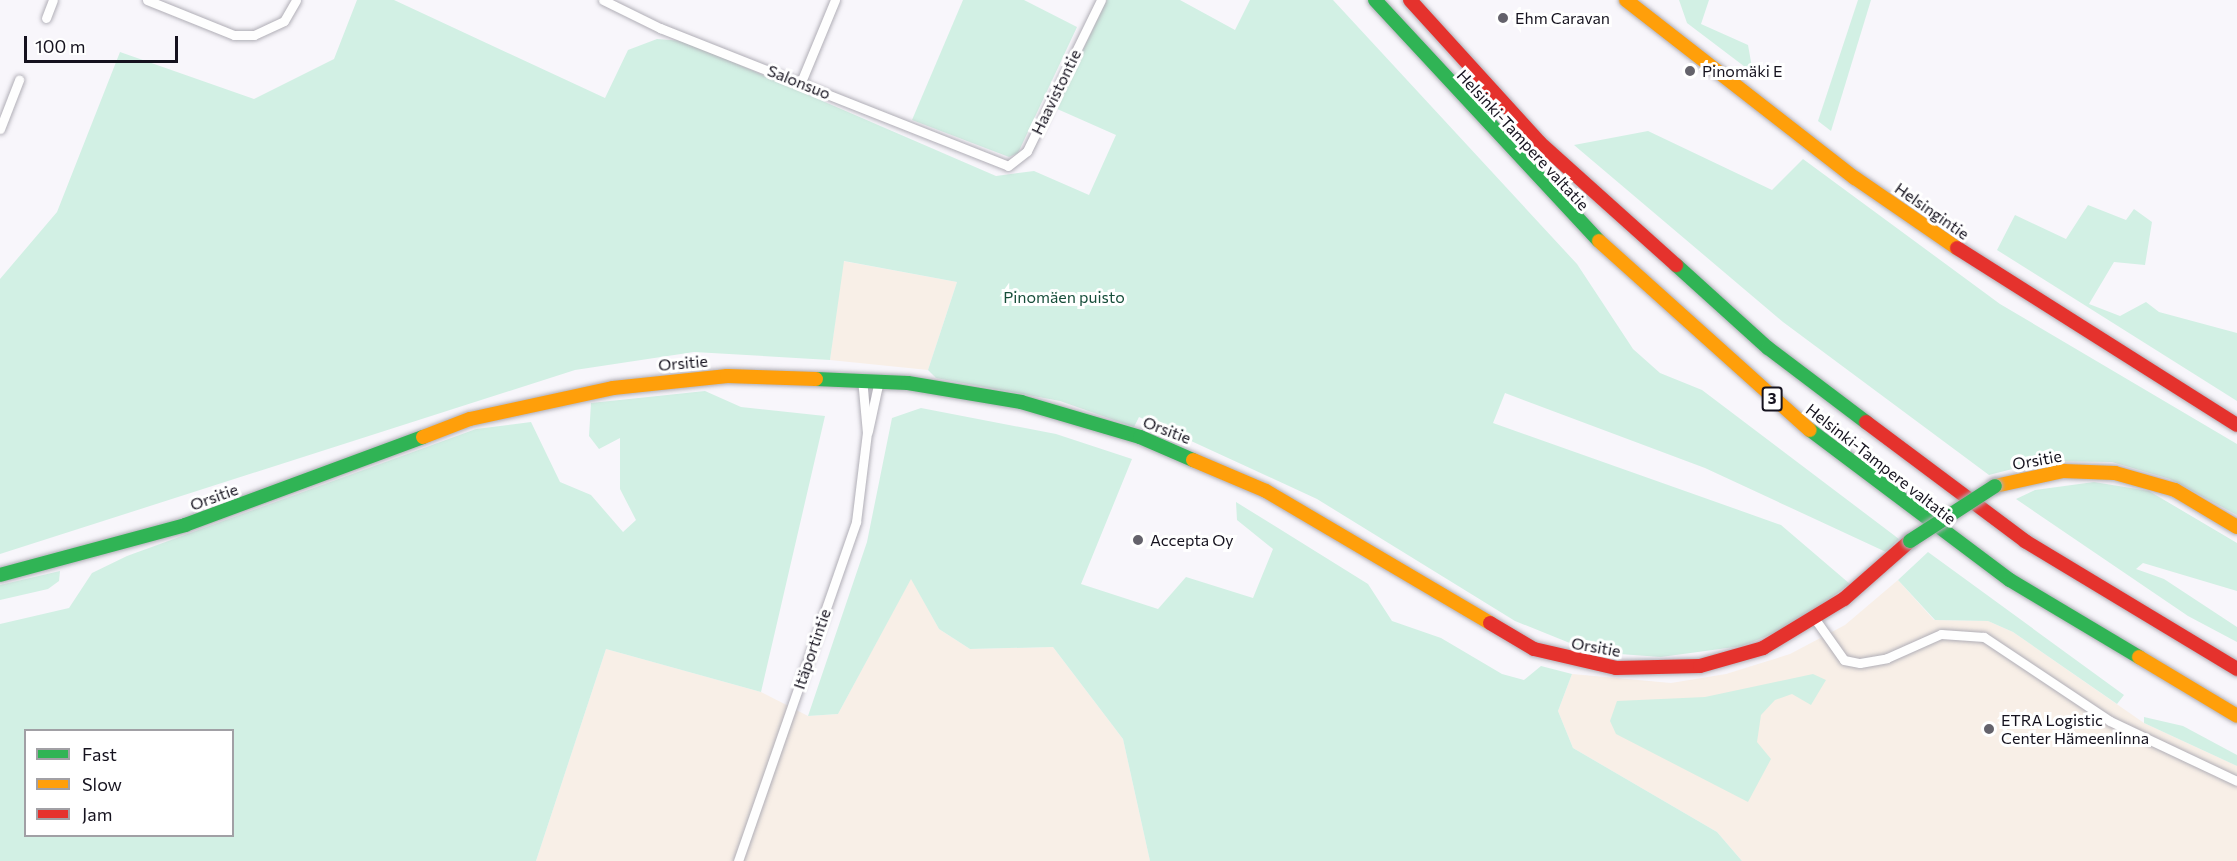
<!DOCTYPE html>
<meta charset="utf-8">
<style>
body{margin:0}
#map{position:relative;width:2237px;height:861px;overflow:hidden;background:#f8f6fb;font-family:Commissioner,sans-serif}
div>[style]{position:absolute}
.industrial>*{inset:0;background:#f8efe7}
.green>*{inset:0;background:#d2f0e4}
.roads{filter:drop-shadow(0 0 2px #b0aeb6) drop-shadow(0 0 2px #b0aeb6)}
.street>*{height:9px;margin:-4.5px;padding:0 4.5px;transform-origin:4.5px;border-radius:4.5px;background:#fefefe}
.fast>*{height:14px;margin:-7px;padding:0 7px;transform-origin:7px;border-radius:7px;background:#30b455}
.slow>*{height:14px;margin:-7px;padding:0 7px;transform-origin:7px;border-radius:7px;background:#ff9f0a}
.jam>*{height:14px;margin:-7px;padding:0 7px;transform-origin:7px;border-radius:7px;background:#e5322d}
.bridges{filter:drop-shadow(0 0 2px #b0aeb6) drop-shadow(0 0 2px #b0aeb6)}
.fast-bridge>*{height:14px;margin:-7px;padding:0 7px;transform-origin:7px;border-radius:7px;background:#30b455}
.dots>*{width:16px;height:16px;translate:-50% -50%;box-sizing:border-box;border:3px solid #fff;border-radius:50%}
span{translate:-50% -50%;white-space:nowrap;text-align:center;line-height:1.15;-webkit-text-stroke:6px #fff;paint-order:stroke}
.shield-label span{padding:2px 4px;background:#fff;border:2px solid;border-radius:4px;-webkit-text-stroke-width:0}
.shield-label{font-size:15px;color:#15121e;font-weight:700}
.poi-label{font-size:16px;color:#15121e}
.left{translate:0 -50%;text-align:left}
.street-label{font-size:16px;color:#15121e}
.park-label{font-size:16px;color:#174e3a}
.legend{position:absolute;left:24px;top:729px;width:210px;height:108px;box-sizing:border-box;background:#fff;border:2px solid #a1a0a5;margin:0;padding:8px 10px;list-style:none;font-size:18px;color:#15121e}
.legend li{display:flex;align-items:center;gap:12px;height:30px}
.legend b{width:30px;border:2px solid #a1a0a5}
.scale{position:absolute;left:24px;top:36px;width:154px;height:27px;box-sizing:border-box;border:3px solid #15121e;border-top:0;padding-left:8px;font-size:18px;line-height:21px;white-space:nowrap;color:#15121e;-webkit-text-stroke:4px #fff;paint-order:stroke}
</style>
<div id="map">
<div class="industrial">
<i style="clip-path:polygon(843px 261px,957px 282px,928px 370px,830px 360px)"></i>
<i style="clip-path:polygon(911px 578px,939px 629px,970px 649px,1053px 647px,1123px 739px,1150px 861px,536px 861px,606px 649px,761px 692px,808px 716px,838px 714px)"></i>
<i style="clip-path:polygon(1898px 580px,1934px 620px,1988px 621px,2013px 632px,2144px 723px,2237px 766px,2237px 861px,1742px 861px,1717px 832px,1573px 748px,1558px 711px,1572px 674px,1671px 683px,1726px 674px,1790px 654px,1845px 625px)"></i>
</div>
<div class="green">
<i style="clip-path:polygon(357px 0,394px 0,605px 98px,628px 50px,657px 39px,684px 41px,996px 176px,1034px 171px,1089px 195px,1116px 135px,1055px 108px,1107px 0,1180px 0,1235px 30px,1250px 0,1333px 0,1577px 264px,1633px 349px,1660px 373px,1702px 390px,1899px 539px,1886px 552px,1705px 468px,1505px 393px,1493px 423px,1781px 525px,1850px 584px,1792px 626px,1742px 646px,1661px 657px,1592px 652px,1515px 621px,1317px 499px,1139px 417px,1134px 427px,1060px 401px,936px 378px,928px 370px,957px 282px,844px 261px,830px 360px,694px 352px,575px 370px,0 554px,0 279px,57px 212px,120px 52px,254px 99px,334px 59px)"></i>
<i style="clip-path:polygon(963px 0,1024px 0,1077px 27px,1018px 153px,1009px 157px,912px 120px)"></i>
<i style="clip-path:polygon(1679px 0,1709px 0,1701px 24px,1748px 45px,1753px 73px,1687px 23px)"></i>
<i style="clip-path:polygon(1858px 0,1871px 0,1831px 131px,1818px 121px)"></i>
<i style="clip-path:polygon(1648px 131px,1772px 190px,1803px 159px,2000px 304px,2237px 444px,2237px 515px,2170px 479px,2112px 462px,2044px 461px,1989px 475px,1783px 322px,1574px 145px)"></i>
<i style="clip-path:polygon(2088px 205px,2126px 220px,2134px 209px,2152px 222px,2145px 265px,2114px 262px,2089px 304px,2120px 316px,2146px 302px,2159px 312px,2237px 333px,2237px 401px,1997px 250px,2015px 215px,2066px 239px)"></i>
<i style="clip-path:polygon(evenodd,705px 391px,741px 407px,825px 416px,761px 692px,606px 649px,536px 861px,0 861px,0 624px,69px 608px,92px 573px,127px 556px,476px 429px,531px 422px,560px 482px,591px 495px,623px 532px,636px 520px,620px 489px,620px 438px,599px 449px,589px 436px,591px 403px,705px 391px,232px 730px,232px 836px,26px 836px,26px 730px,232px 730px)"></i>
<i style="clip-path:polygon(921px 408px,1056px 434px,1132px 459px,1081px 584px,1158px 609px,1186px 577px,1253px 598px,1273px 549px,1237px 520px,1236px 502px,1368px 584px,1392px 621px,1441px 638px,1502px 674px,1524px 680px,1541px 666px,1572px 674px,1558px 711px,1573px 748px,1717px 832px,1742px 861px,1150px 861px,1123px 739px,1053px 647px,970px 649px,939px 629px,911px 579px,838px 714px,808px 716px,867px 542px,892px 418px)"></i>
<i style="clip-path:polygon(2094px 482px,2149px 491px,2237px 543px,2237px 591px,2143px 563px,2136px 569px,2164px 579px,2237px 627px,2237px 642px,2188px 616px,2016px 499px,2035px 490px)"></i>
<i style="clip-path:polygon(1928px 552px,2124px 695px,2117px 704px,2013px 632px,1988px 621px,1935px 620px,1898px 580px)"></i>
<i style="clip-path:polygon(60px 571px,59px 581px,48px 589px,0 600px,0 585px)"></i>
<i style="clip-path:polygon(1813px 674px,1826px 680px,1811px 705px,1792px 694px,1775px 700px,1761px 715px,1757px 742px,1771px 759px,1748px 802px,1616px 734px,1610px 721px,1617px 701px,1705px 697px)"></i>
<i style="clip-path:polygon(2144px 717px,2183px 726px,2237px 755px,2237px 766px,2144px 723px)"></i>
</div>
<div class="roads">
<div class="street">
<i style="left:147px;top:0;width:94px;rotate:21.9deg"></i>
<i style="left:234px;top:35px;width:20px"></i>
<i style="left:254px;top:35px;width:33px;rotate:-25deg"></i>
<i style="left:284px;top:21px;width:24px;rotate:-60deg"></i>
<i style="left:603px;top:0;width:64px;rotate:26.2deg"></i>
<i style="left:660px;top:28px;width:374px;rotate:21.6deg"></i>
<i style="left:1008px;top:166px;width:24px;rotate:-38deg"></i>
<i style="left:1027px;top:151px;width:168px;rotate:-63.9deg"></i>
<i style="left:46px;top:18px;width:19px;rotate:-69deg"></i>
<i style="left:801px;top:82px;width:89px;rotate:-67.5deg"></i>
<i style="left:0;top:129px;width:53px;rotate:-68.8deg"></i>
<i style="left:868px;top:431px;width:52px;rotate:-77.8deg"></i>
<i style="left:1815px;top:619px;width:50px;rotate:54.7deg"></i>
<i style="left:1844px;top:660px;width:16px;rotate:11deg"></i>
<i style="left:1860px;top:663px;width:27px;rotate:-10deg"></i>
<i style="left:1887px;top:658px;width:59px;rotate:-24deg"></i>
<i style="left:1941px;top:634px;width:43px;rotate:4deg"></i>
<i style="left:1984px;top:637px;width:151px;rotate:33.7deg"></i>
<i style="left:2110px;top:721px;width:140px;rotate:25.3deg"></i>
<i style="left:738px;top:861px;width:359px;rotate:-70.8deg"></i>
<i style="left:856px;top:522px;width:90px;rotate:-83deg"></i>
<i style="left:867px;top:433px;width:55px;rotate:-95.2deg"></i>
</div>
<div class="fast">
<i style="left:1375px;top:0;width:329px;rotate:47.1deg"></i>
<i style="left:1676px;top:265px;width:124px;rotate:42.1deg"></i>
<i style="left:1768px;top:348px;width:123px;rotate:37.1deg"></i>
<i style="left:816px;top:379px;width:92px;rotate:2.5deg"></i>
<i style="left:908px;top:383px;width:115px;rotate:9.5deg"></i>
<i style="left:1021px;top:402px;width:124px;rotate:16.4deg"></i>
<i style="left:1140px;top:437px;width:58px;rotate:23.5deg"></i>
<i style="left:1810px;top:430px;width:250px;rotate:36.9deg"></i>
<i style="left:2010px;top:580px;width:150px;rotate:30.8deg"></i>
<i style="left:0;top:575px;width:192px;rotate:-15.1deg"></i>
<i style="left:185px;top:525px;width:254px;rotate:-20.3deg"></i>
</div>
<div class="slow">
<i style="left:1626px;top:0;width:290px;rotate:37.9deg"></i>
<i style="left:1855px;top:178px;width:124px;rotate:34.5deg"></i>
<i style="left:1599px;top:241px;width:283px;rotate:41.9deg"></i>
<i style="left:423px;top:437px;width:50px;rotate:-21deg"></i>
<i style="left:470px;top:419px;width:146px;rotate:-12.2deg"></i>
<i style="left:613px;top:388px;width:115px;rotate:-6deg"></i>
<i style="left:727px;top:376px;width:89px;rotate:1.9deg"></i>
<i style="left:1193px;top:460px;width:79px;rotate:23deg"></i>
<i style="left:1266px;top:491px;width:260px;rotate:30.5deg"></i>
<i style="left:1995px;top:486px;width:70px;rotate:-12.4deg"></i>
<i style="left:2063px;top:471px;width:52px;rotate:2.2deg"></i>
<i style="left:2115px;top:473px;width:62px;rotate:15.8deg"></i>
<i style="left:2175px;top:490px;width:72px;rotate:30.8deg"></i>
<i style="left:2139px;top:657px;width:114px;rotate:31deg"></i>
</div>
<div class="jam">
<i style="left:1410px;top:0;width:193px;rotate:47.7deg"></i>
<i style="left:1540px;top:143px;width:183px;rotate:41.9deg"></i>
<i style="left:1957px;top:248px;width:331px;rotate:32.3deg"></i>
<i style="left:1866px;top:422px;width:199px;rotate:36.8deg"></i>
<i style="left:2025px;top:541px;width:248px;rotate:31.1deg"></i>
<i style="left:1490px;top:623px;width:51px;rotate:30.6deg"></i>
<i style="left:1534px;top:649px;width:84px;rotate:13deg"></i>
<i style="left:1616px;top:668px;width:84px;rotate:-1.4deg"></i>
<i style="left:1700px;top:666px;width:66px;rotate:-15.9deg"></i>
<i style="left:1763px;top:648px;width:95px;rotate:-31.2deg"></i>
<i style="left:1844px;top:599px;width:88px;rotate:-41.3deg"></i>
</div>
</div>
<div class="bridges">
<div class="fast-bridge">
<i style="left:1910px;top:541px;width:101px;rotate:-32.9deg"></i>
</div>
</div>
<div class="dots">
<i style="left:1503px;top:18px;background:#64626b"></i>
<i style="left:1690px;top:71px;background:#64626b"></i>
<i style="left:1138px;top:540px;background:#64626b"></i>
<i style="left:1989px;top:729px;background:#64626b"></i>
</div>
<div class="shield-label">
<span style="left:1772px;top:399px">3</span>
</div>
<div class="poi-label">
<span class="left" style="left:1515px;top:18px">Ehm Caravan</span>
<span class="left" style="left:1702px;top:71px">Pinomäki E</span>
<span class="left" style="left:1150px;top:540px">Accepta Oy</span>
<span class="left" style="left:2001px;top:729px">ETRA Logistic<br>Center Hämeenlinna</span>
</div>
<div class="street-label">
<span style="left:799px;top:82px;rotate:22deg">Salonsuo</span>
<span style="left:1056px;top:92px;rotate:-64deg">Haavistontie</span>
<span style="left:1523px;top:140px;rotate:47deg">Helsinki-Tampere valtatie</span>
<span style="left:1932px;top:211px;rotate:35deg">Helsingintie</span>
<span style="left:683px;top:363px;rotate:-5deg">Orsitie</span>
<span style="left:1167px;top:430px;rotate:21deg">Orsitie</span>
<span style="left:2037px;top:460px;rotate:-10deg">Orsitie</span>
<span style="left:1881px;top:464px;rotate:38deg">Helsinki-Tampere valtatie</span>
<span style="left:214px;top:497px;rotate:-20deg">Orsitie</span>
<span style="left:1596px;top:647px;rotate:10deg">Orsitie</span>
<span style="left:812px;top:649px;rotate:-71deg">Itäportintie</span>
</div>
<div class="park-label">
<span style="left:1064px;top:297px">Pinomäen puisto</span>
</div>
<ul class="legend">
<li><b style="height:8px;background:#30b455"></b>Fast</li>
<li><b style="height:8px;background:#ff9f0a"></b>Slow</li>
<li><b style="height:8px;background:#e5322d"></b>Jam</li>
</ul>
<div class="scale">100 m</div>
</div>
